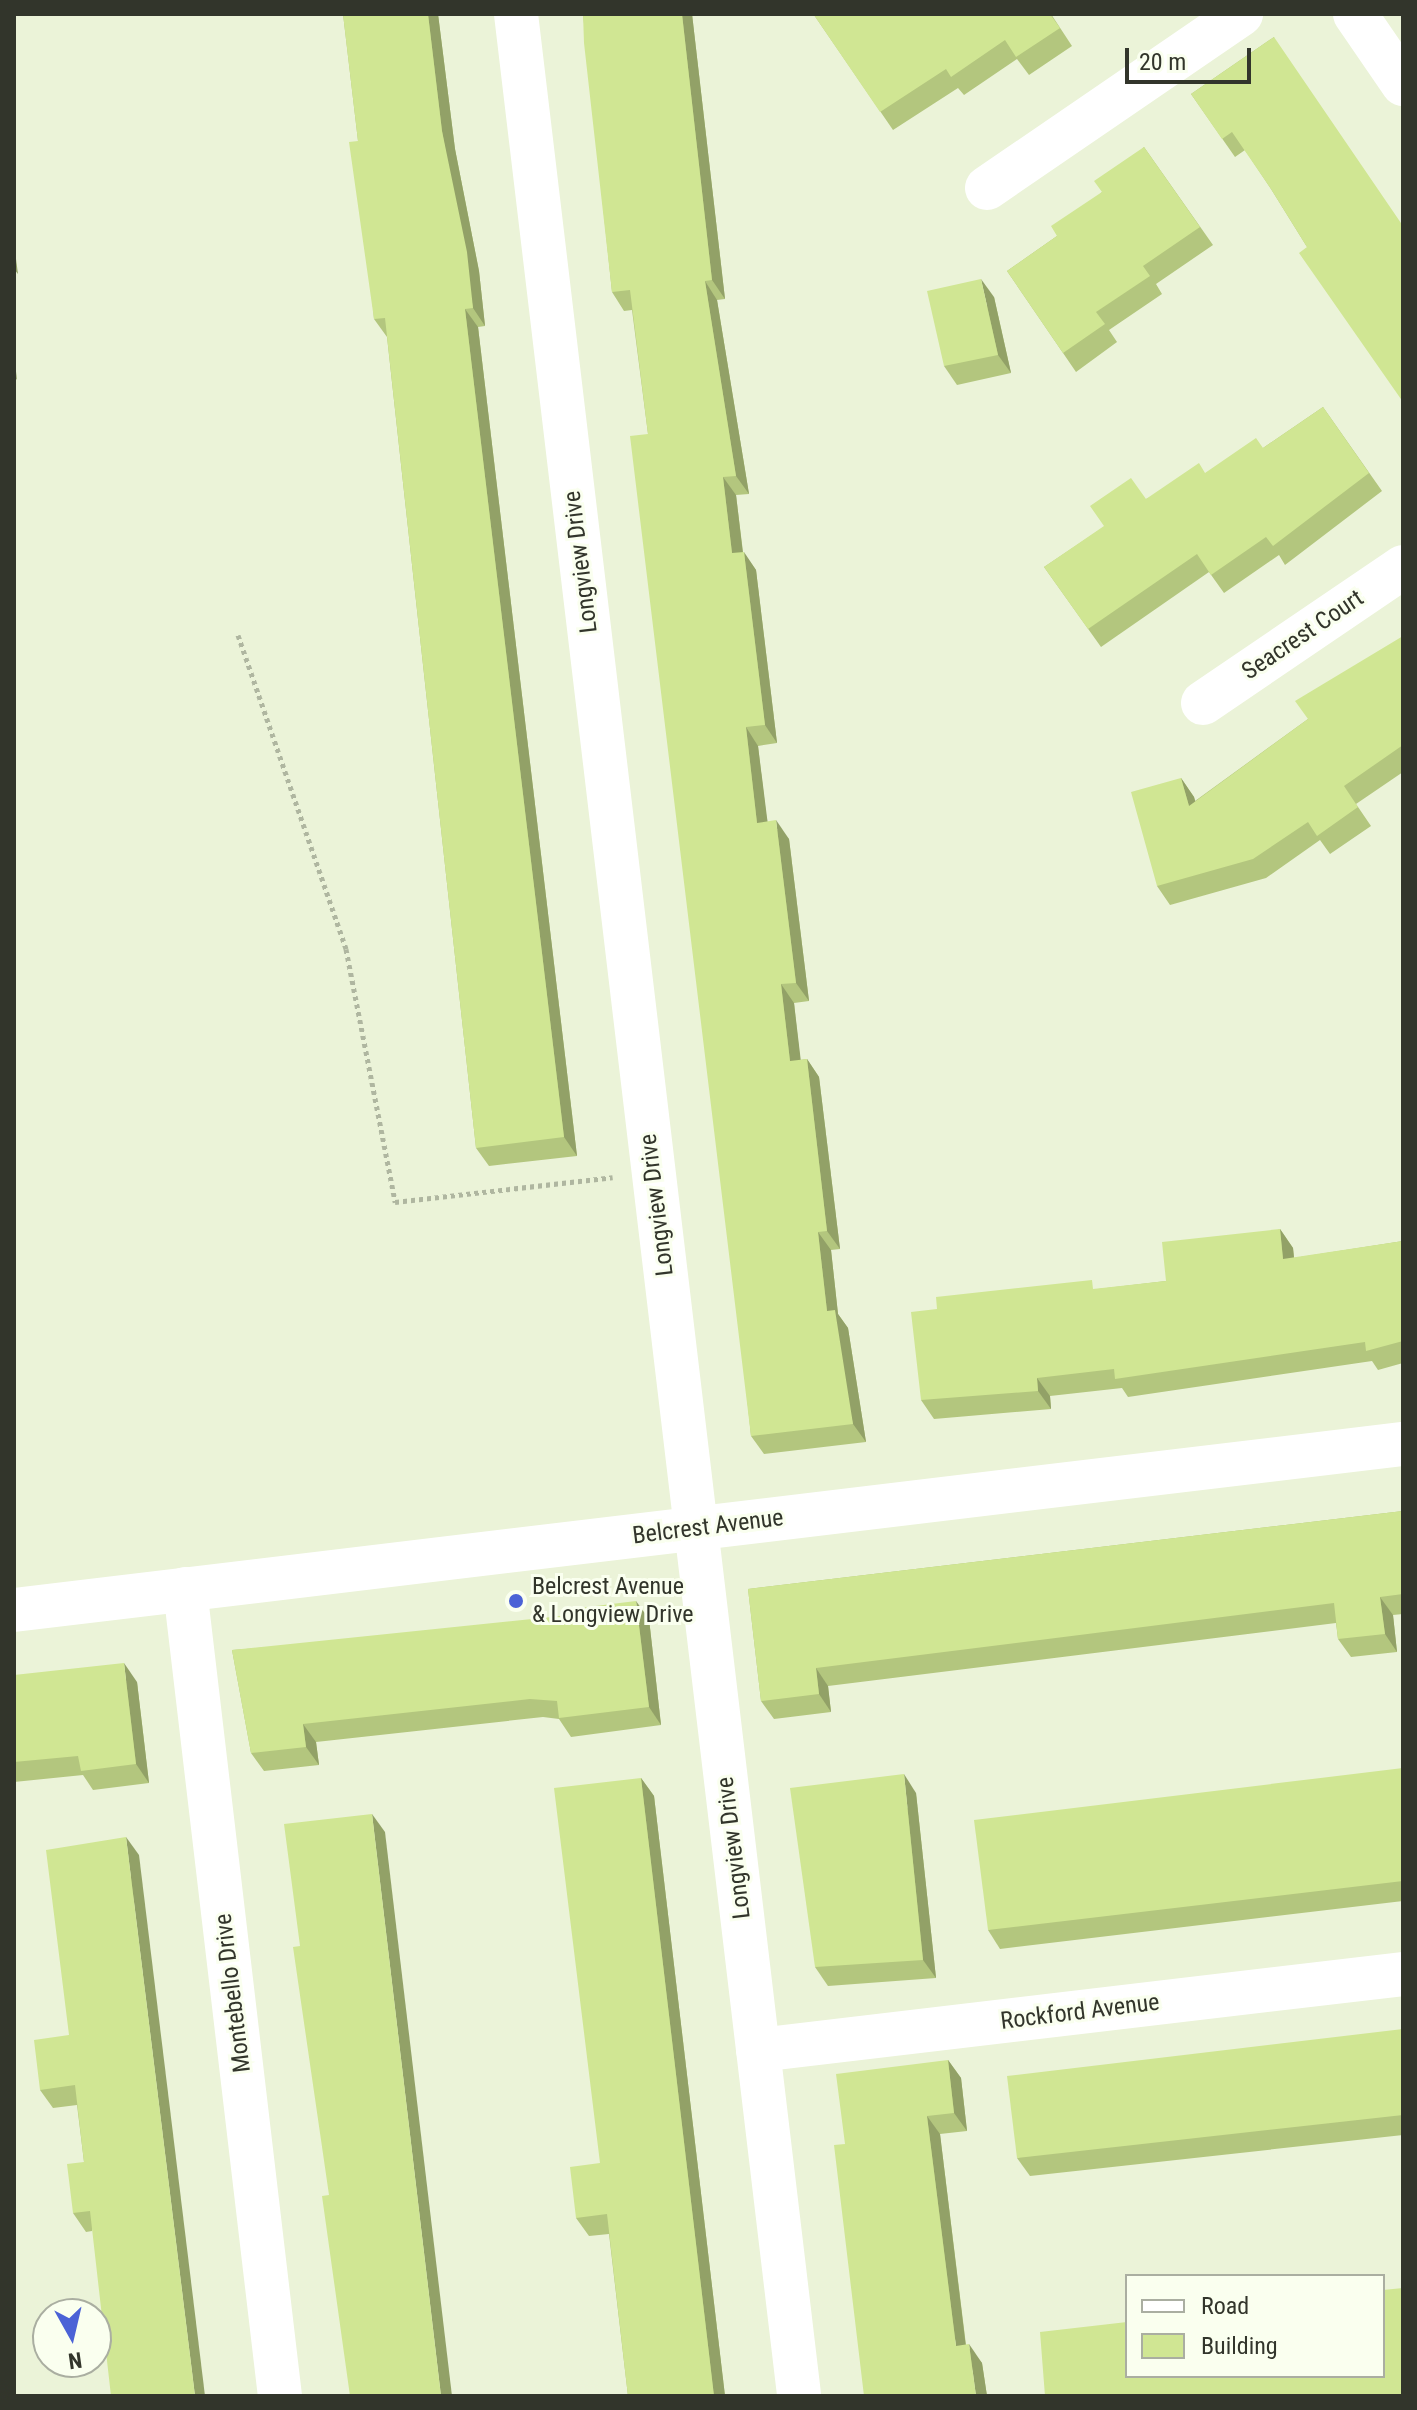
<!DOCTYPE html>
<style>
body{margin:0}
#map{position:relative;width:1417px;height:2410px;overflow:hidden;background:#ebf3d8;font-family:"Roboto Condensed",sans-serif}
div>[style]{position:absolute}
.path>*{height:5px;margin-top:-2.5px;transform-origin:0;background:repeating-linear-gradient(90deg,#afb6a0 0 4px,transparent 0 8px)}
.street>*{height:44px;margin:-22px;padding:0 22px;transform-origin:22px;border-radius:22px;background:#fff}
.wall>*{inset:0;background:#b3c67e}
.shaded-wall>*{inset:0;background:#92a167}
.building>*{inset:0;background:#d0e693}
.dots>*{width:22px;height:22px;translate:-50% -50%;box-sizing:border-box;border:4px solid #faffef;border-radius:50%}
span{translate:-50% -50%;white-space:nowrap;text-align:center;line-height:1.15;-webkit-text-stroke:6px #faffef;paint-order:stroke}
.street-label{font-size:24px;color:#32352b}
.poi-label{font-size:24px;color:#32352b}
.left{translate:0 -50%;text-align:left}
.frame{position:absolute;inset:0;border:16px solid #32352b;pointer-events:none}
.legend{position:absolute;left:1125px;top:2274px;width:260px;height:104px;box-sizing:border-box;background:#faffef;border:2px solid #aaaea1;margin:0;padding:10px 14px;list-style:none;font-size:24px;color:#32352b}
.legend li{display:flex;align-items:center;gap:16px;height:40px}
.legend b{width:40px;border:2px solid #aaaea1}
.north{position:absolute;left:32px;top:2298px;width:80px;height:80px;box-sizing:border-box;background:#faffef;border:2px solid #aaaea1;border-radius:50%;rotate:172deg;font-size:22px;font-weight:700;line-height:32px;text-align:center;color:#32352b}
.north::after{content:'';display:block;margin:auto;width:28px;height:36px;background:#4b62d6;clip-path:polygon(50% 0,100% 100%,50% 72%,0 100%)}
.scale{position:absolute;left:1125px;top:48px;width:126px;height:36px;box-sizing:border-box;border:4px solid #32352b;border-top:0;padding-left:10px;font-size:24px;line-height:28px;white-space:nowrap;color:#32352b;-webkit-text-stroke:6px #faffef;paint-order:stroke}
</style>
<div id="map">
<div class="path">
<i style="left:238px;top:635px;width:332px;rotate:71deg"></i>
<i style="left:346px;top:949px;width:258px;rotate:79deg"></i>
<i style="left:395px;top:1202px;width:219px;rotate:-6.5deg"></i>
</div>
<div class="street">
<i style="left:516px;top:14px;width:2399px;rotate:83.22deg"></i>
<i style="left:1355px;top:14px;width:85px;rotate:55.6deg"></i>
<i style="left:987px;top:188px;width:308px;rotate:-34.4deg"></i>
<i style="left:1203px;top:703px;width:242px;rotate:-34.2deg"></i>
<i style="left:185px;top:1589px;width:813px;rotate:83.29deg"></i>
<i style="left:14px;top:1610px;width:1399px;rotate:-6.82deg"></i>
<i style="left:758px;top:2050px;width:649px;rotate:-6.72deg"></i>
</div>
<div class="wall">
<i style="clip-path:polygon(343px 14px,438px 14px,455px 149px,479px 271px,485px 326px,478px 327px,577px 1156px,489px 1166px,476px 1148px,387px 337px,374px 319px,358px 141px)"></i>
<i style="clip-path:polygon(583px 14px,692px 14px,725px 299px,717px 300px,749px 494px,736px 495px,743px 552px,756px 570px,777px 743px,758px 746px,767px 822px,789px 839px,809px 1001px,794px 1003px,800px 1060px,807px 1059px,819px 1077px,840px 1249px,831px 1250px,838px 1314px,848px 1328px,866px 1442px,764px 1454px,751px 1436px,648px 434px,632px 310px,624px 311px,612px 292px)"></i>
<i style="clip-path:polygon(1051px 14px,1072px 46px,1029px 75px,1017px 59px,964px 95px,958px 88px,893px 130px,814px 15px)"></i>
<i style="clip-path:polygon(1274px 37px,1307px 247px,1271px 189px,1245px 150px,1235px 157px,1191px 94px)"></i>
<i style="clip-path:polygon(1144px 147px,1213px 245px,1156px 284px,1162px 294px,1109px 330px,1117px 342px,1076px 372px,1007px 271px,1057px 236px,1102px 192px)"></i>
<i style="clip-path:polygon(994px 297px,1011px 373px,957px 385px,944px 366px)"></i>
<i style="clip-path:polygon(1323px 407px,1382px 491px,1285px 565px,1279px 555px,1224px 593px,1209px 572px,1101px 647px,1044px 567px,1146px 499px,1263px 448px)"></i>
<i style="clip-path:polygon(1403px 636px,1403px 772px,1356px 804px,1371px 826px,1330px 854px,1320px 840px,1266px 878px,1170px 905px,1157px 886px,1181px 778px,1194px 797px,1195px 801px,1308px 719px)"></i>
<i style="clip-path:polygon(1280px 1229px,1293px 1248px,1294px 1258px,1403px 1241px,1403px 1363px,1378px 1370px,1372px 1361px,1128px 1397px,1122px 1388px,1050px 1396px,1051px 1409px,934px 1419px,921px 1400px,1098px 1289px,1166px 1281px)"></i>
<i style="clip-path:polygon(1403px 1511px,1403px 1614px,1393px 1615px,1397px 1652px,1351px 1657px,1338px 1639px,1336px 1623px,828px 1686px,831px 1712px,774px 1719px,761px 1701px,748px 1589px)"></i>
<i style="clip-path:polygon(649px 1619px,661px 1725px,571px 1737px,559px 1719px,543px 1717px,316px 1742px,319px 1765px,264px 1771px,251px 1753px,232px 1650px)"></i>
<i style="clip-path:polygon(14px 1675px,137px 1682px,149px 1783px,93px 1790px,83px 1775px,14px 1782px)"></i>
<i style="clip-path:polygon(1403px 1768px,1403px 1901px,1000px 1949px,988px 1930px)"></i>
<i style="clip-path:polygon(641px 1778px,654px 1796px,725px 2396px,628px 2396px,609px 2234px,589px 2236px,576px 2218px,600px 2163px)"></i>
<i style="clip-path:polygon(916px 1793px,936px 1978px,828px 1986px,815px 1967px)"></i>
<i style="clip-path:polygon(139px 1855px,92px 2231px,86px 2232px,73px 2213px,84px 2162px,77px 2105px,53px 2108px,40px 2090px,69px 2035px)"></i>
<i style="clip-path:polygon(1403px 2029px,1403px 2135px,1030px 2176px,1017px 2158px)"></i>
<i style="clip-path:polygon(948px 2060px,961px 2078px,967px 2131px,940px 2134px,966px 2345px,982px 2363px,987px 2396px,845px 2144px)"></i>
</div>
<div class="shaded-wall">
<i style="clip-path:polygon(428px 14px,438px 14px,455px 149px,479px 271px,485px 326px,473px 308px,442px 131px)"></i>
<i style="clip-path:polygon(682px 14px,692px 14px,725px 299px,712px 280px)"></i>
<i style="clip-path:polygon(14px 244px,18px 274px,14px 269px)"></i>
<i style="clip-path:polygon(981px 279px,994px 297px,1011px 373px,998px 355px)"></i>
<i style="clip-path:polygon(705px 281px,717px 300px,749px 494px,736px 476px)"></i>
<i style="clip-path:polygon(465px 309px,478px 327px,577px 1156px,564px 1137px)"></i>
<i style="clip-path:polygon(14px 354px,17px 380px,14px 376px)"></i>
<i style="clip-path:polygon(723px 477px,736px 495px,745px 571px,732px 553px)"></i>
<i style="clip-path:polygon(744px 552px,756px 570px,777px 743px,765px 725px)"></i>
<i style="clip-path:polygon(746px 727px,758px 746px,770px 841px,757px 823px)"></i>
<i style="clip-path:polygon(1181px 778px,1194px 797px,1202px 824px,1189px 806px)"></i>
<i style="clip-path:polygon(776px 820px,789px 839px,809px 1001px,796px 983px)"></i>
<i style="clip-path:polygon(781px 984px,794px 1003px,803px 1079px,790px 1061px)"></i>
<i style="clip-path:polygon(807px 1059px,819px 1077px,840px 1249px,827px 1231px)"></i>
<i style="clip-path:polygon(1280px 1229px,1293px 1248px,1296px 1278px,1283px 1259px)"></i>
<i style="clip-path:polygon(818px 1232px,831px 1250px,838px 1314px,848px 1328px,866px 1442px,853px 1424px,827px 1311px)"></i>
<i style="clip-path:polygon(1037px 1378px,1050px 1396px,1051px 1409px,1038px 1391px)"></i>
<i style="clip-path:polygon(1380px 1597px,1393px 1615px,1397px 1652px,1385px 1634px)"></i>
<i style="clip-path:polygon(636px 1601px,649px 1619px,661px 1725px,649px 1707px)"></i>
<i style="clip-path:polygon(124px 1663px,137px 1682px,149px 1783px,136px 1764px)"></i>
<i style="clip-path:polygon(816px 1668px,828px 1686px,831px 1712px,819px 1694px)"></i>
<i style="clip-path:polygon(303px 1724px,316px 1742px,319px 1765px,306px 1747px)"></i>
<i style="clip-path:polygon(904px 1774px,916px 1793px,936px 1978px,923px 1960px)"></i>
<i style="clip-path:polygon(641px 1778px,654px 1796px,725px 2396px,714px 2396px)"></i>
<i style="clip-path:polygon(372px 1814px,385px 1832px,452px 2396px,441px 2396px)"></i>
<i style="clip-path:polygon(126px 1837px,139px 1855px,205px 2396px,195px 2396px)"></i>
<i style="clip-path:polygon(948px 2060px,961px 2078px,967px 2131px,954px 2113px)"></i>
<i style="clip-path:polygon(927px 2116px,940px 2134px,968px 2364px,956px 2346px)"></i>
<i style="clip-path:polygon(969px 2344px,982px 2363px,987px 2396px,976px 2396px)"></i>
</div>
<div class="building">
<i style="clip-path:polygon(343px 14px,428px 14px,442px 131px,467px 252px,473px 308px,465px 309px,564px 1137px,476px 1148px,385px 318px,374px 319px,349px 142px,358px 141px)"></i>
<i style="clip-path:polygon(583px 14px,682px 14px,712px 280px,705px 281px,736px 476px,723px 477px,732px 553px,744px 552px,765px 725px,746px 727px,757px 823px,776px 820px,796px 983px,781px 984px,790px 1061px,807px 1059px,827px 1231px,818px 1232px,827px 1311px,835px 1310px,853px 1424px,751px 1436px,630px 436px,648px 434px,630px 290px,612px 292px,584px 43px)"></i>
<i style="clip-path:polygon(815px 14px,1050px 14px,1060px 28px,1016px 57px,1005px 40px,951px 77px,946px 69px,880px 112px,814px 15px)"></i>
<i style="clip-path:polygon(1274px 37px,1403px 226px,1403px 402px,1299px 253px,1307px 247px,1271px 189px,1232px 132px,1222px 139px,1191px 94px)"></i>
<i style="clip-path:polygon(1144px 147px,1200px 227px,1143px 266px,1150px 276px,1096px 312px,1105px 324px,1063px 353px,1007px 271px,1057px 236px,1051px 226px,1102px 192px,1094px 181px)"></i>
<i style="clip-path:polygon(981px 279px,998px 355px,944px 366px,927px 291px)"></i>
<i style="clip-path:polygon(1323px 407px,1369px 473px,1273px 546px,1266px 537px,1211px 575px,1197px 554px,1088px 629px,1044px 567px,1104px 526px,1090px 506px,1131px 478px,1146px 499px,1199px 463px,1205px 473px,1256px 438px,1263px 448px)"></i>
<i style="clip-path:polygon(1403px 636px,1403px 745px,1344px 786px,1358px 807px,1317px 836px,1308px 822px,1253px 859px,1157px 886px,1131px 792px,1181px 778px,1189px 806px,1308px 719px,1295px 701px)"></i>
<i style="clip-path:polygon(1280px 1229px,1283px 1259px,1403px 1241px,1403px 1341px,1366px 1351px,1365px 1342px,1115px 1379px,1114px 1369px,1037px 1378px,1038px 1391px,921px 1400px,911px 1312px,937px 1309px,936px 1297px,1092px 1280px,1093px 1289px,1166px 1281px,1162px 1242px)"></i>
<i style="clip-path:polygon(1403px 1511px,1403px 1594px,1380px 1597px,1385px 1634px,1338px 1639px,1334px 1603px,816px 1668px,819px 1694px,761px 1701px,748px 1589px)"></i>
<i style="clip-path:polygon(636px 1601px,649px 1707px,559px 1718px,557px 1701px,530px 1699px,303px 1724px,306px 1747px,251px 1753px,232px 1650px,580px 1614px,579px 1608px)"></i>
<i style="clip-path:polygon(124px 1663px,136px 1764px,81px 1771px,78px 1756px,14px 1762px,14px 1675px)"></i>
<i style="clip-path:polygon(1403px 1768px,1403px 1881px,988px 1930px,974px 1820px)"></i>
<i style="clip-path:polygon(904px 1774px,923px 1960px,815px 1967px,790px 1788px)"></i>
<i style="clip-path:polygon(641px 1778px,714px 2396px,628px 2396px,607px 2214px,576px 2218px,570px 2167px,600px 2163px,554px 1788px)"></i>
<i style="clip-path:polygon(372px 1814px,441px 2396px,350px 2396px,322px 2196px,329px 2195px,293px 1947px,300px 1946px,284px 1824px)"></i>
<i style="clip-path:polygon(126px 1837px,195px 2396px,111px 2396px,90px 2211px,73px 2213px,67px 2164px,84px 2162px,75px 2085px,40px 2090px,34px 2040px,69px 2035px,46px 1850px)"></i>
<i style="clip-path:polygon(1403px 2029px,1403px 2115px,1017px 2158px,1007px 2076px)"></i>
<i style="clip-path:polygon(948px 2060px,954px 2113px,927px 2116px,956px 2346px,969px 2344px,976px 2396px,864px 2396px,834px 2145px,845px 2144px,836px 2074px)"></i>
<i style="clip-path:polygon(1403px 2288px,1403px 2396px,1045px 2396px,1040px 2332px,1127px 2322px,1127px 2376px,1383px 2376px,1383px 2290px)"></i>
</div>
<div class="dots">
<i style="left:516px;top:1601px;background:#4b62d6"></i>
</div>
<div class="street-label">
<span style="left:581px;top:562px;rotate:-97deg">Longview Drive</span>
<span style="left:1303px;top:635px;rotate:-34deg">Seacrest Court</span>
<span style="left:657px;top:1205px;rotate:-97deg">Longview Drive</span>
<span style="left:708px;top:1527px;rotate:-7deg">Belcrest Avenue</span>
<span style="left:734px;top:1848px;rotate:-97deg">Longview Drive</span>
<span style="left:233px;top:1993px;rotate:-97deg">Montebello Drive</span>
<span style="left:1080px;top:2012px;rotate:-7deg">Rockford Avenue</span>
</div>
<div class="poi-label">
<span class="left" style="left:532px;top:1601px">Belcrest Avenue<br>&amp; Longview Drive</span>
</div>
<div class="frame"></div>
<ul class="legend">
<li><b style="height:10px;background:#fff"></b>Road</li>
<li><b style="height:22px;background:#d0e693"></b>Building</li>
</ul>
<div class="north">N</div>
<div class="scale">20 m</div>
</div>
